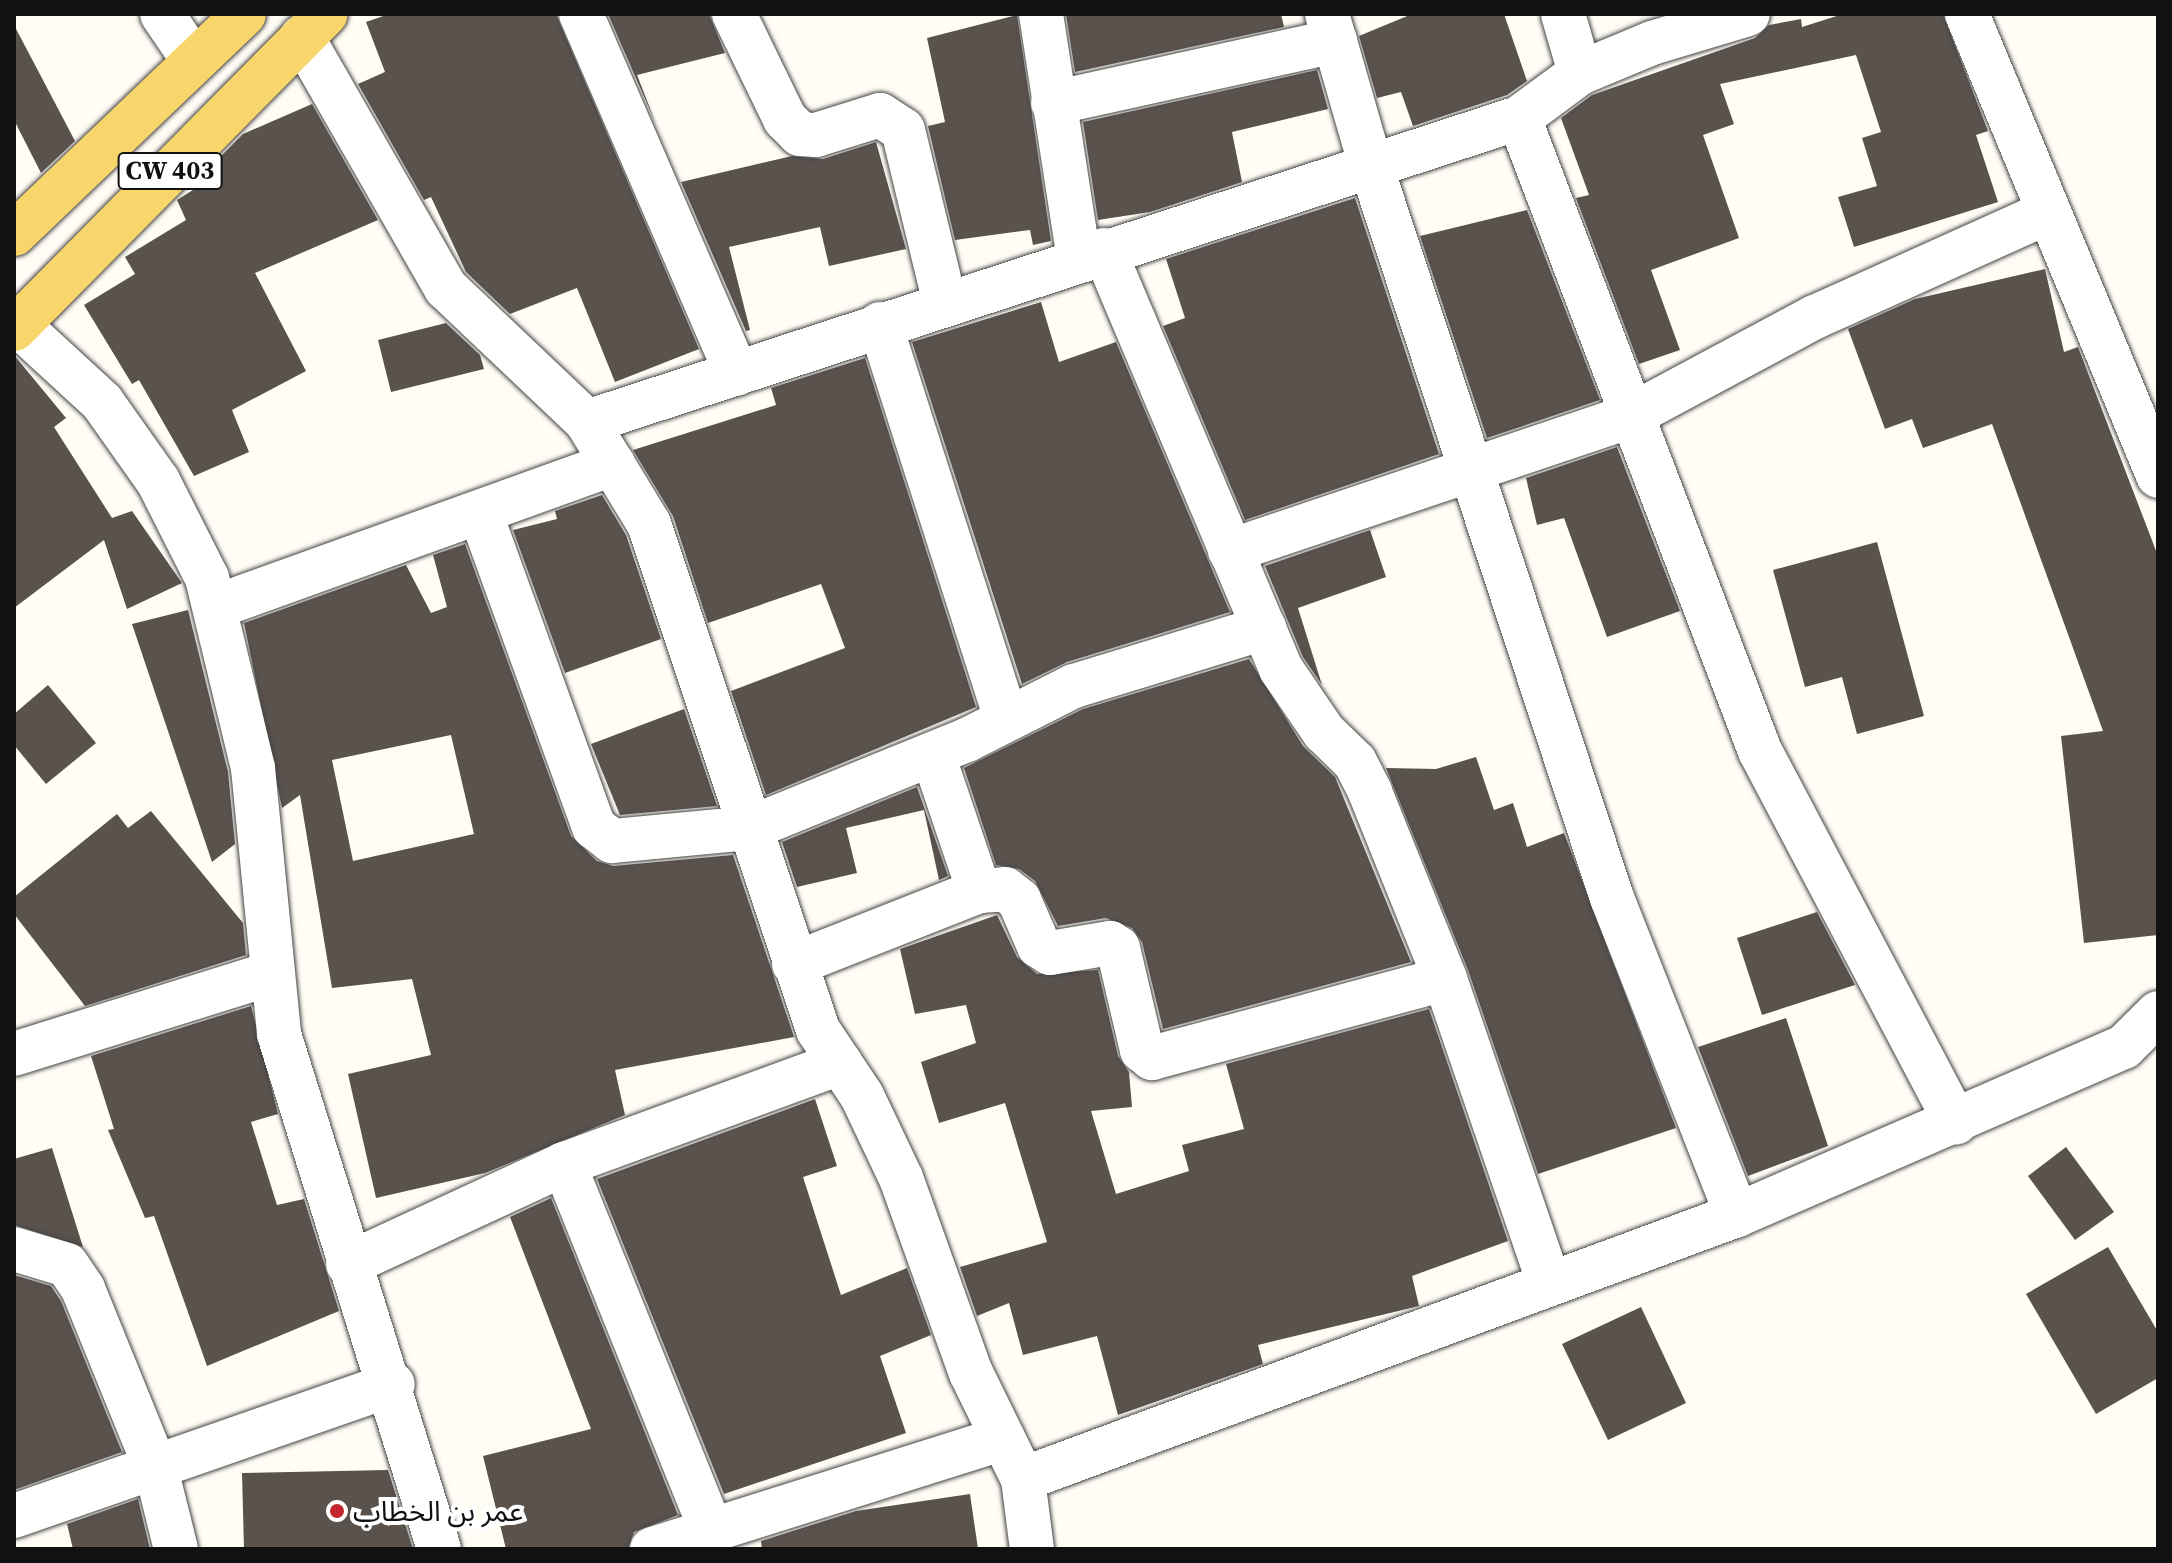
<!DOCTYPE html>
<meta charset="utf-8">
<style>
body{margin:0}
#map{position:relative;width:2172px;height:1563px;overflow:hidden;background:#fffdf5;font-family:"Source Serif 4","Noto Sans Arabic",serif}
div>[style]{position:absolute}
.building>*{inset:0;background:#5a524d}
.roads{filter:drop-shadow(0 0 2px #444) drop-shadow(0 0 2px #444)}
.minor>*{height:44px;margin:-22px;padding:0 22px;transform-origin:22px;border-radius:22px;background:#fff}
.major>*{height:44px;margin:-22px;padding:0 22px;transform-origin:22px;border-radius:22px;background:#f9d66b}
.dots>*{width:22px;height:22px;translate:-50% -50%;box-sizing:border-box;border:4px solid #fff;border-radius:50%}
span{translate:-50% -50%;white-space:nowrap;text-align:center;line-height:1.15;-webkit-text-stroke:8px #fff;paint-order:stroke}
.shield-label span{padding:2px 6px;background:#fff;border:2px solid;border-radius:6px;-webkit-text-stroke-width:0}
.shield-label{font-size:26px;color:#111;font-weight:700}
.poi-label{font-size:28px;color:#111}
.left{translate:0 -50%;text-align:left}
.frame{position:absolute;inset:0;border:16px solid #111;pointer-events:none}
</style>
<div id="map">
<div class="building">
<i style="clip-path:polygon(389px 14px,556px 14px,699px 349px,615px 382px,577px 288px,510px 314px,466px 272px,431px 197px,424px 200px,358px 84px,385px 72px,366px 22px)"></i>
<i style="clip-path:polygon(608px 14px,709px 14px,725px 53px,637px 75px,656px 124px)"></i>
<i style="clip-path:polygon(1066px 14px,1281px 14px,1284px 27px,1075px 72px)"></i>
<i style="clip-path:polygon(1412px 14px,1504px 14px,1527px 81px,1507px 95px,1413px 126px,1401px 92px,1377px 98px,1359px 36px)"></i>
<i style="clip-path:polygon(1843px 14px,1943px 14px,1988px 131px,1976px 135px,1998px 202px,1854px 247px,1838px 197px,1877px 186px,1862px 138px,1881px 132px,1856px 55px,1720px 84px,1734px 124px,1703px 135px,1739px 238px,1651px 270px,1680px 350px,1639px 364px,1576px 198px,1589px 195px,1561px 118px,1592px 95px,1755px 38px,1769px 25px,1801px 19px,1802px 27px)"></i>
<i style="clip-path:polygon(1017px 15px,1051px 241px,1033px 245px,1030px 230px,955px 240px,928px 126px,945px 122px,927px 38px)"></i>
<i style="clip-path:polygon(14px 25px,75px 141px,41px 173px,14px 120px)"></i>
<i style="clip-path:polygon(1317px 70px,1328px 109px,1232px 132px,1242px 182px,1150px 212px,1098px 220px,1083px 122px)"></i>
<i style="clip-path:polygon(312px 104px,378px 220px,255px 273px,306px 371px,232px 410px,249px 452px,194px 476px,139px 380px,132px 384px,84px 305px,135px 274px,125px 257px,186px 220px,177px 200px,212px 178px,208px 169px,243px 134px)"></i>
<i style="clip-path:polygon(876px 142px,906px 249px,829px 266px,820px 227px,729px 247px,750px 330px,746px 331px,681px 182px,792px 156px,823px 159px)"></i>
<i style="clip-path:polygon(1355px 198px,1439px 454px,1245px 520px,1163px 326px,1185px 318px,1166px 259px)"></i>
<i style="clip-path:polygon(1527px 210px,1600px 400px,1487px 438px,1420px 236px)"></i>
<i style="clip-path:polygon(2045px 269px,2064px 352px,2078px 347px,2158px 556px,2158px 935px,2084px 943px,2061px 736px,2103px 731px,1992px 424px,1923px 448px,1912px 419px,1885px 429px,1848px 329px,1915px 299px)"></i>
<i style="clip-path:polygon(1041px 302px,1059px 362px,1116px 342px,1230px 612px,1067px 662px,1022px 684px,912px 342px)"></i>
<i style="clip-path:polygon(446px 323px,480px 355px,484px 369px,391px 392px,378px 340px)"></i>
<i style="clip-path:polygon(14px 355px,66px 418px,54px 427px,112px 518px,132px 511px,182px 583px,127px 609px,104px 540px,14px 608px)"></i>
<i style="clip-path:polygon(865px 358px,976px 707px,766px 795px,731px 691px,845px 648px,821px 584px,708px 623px,673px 516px,633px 450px,776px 405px,771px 388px)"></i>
<i style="clip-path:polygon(1617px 447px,1680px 611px,1607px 637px,1564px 518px,1537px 525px,1526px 478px)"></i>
<i style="clip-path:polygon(602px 495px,626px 535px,661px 639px,565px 673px,513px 530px,557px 519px,555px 511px)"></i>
<i style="clip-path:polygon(1370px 530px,1386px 577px,1298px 608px,1322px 685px,1303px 657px,1265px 566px)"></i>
<i style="clip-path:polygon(1877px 542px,1924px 716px,1857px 734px,1842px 677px,1805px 687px,1773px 570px)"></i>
<i style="clip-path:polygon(evenodd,465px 544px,571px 836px,597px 861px,613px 866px,733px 855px,794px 1037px,615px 1070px,625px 1115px,485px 1173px,376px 1198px,348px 1074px,431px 1055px,412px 979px,332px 988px,300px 795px,282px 808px,244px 623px,406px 565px,431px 613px,447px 607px,433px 555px,465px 544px,451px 735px,474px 834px,353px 861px,332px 760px,451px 735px)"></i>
<i style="clip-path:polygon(188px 610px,228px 772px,235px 844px,212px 862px,132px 624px)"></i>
<i style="clip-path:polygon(1249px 659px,1303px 746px,1335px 777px,1411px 962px,1163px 1029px,1142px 942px,1132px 928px,1106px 918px,1058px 926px,1035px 881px,1019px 869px,996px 865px,964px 768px,1083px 709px)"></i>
<i style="clip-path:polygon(48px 685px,96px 743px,46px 784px,14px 745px,14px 714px)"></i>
<i style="clip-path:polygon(684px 709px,717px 806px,620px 815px,591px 744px)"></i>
<i style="clip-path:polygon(1476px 757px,1494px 810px,1513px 803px,1527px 847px,1564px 833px,1676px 1128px,1538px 1174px,1468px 970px,1386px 768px,1436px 769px)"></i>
<i style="clip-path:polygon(917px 787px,948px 876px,939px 880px,924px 810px,846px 828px,857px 873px,797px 887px,782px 842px)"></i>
<i style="clip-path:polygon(151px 811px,243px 923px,246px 955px,85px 1006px,14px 914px,14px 897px,117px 814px,128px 828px)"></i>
<i style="clip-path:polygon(1817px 912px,1855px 985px,1762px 1015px,1737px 938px)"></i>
<i style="clip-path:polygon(997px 915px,1017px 957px,1037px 974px,1098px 970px,1118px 1056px,1129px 1072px,1132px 1107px,1091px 1111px,1116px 1194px,1189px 1171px,1182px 1145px,1244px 1129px,1226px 1064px,1429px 1009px,1508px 1241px,1412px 1276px,1419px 1306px,1258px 1345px,1263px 1364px,1118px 1415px,1097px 1336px,1023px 1355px,1009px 1303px,977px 1316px,960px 1267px,1047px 1242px,1005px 1103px,939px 1123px,921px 1062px,976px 1043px,966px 1005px,915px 1014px,900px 949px)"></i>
<i style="clip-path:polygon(251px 1006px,278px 1114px,251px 1122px,277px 1205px,304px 1199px,339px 1311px,207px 1366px,154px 1216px,145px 1218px,108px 1130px,114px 1129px,91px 1056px)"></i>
<i style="clip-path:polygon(1786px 1018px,1828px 1146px,1748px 1176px,1698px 1047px)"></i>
<i style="clip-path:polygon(815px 1099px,837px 1166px,803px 1177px,841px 1295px,907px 1268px,931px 1335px,880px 1356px,906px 1433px,724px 1494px,597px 1179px)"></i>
<i style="clip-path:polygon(2066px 1147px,2114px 1212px,2075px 1240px,2028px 1176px)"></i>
<i style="clip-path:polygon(52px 1148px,72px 1212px,83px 1247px,14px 1225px,14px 1159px)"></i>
<i style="clip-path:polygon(551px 1198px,678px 1515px,634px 1532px,628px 1549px,506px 1549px,483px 1456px,591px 1429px,510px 1217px)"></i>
<i style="clip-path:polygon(2108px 1247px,2158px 1332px,2158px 1378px,2096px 1414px,2026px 1294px)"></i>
<i style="clip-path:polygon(14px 1275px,51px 1286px,61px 1301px,122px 1452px,14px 1490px)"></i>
<i style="clip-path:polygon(1641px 1307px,1686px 1403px,1608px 1440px,1562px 1344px)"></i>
<i style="clip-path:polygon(388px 1470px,413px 1549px,244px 1549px,242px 1473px)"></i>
<i style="clip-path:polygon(970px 1494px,978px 1549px,762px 1549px,761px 1541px,856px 1511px)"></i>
<i style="clip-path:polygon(138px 1499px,150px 1549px,73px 1549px,67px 1524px)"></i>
</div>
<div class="roads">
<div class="minor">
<i style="left:162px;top:14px;width:57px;rotate:55.8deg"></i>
<i style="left:581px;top:14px;width:392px;rotate:66.6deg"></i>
<i style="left:734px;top:14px;width:117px;rotate:64.1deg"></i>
<i style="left:785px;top:119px;width:21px;rotate:45deg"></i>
<i style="left:800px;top:134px;width:16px;rotate:4deg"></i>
<i style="left:816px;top:135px;width:67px;rotate:-17.4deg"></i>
<i style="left:880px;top:115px;width:27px;rotate:33deg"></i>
<i style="left:903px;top:130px;width:178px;rotate:76.4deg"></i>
<i style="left:1041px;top:14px;width:248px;rotate:81.2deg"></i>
<i style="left:1327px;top:14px;width:155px;rotate:73.9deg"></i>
<i style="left:1370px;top:163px;width:774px;rotate:71.78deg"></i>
<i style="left:1612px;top:898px;width:341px;rotate:68.5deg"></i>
<i style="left:1563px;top:14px;width:61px;rotate:73.9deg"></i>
<i style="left:1967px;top:14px;width:500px;rotate:67.5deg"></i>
<i style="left:302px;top:37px;width:289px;rotate:60.2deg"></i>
<i style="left:446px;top:288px;width:195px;rotate:43.5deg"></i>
<i style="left:587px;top:422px;width:119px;rotate:58.7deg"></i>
<i style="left:649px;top:524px;width:533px;rotate:71.53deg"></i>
<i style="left:818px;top:1030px;width:79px;rotate:56.3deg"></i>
<i style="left:862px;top:1096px;width:91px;rotate:64.6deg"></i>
<i style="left:901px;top:1178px;width:207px;rotate:70.3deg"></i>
<i style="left:971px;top:1373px;width:118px;rotate:63.9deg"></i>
<i style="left:1023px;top:1479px;width:71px;rotate:82.7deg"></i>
<i style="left:1053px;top:103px;width:289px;rotate:-12.4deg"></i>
<i style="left:1519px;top:118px;width:677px;rotate:69.16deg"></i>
<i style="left:1760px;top:751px;width:420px;rotate:62.2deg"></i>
<i style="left:1104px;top:250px;width:455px;rotate:67.1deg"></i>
<i style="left:1281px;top:669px;width:76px;rotate:55.7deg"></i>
<i style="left:1324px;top:732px;width:43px;rotate:44.1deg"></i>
<i style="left:1355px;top:762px;width:34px;rotate:63deg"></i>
<i style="left:1370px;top:792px;width:201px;rotate:68.1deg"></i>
<i style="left:1445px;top:979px;width:321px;rotate:71.1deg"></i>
<i style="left:14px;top:321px;width:120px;rotate:42.6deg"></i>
<i style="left:102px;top:402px;width:97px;rotate:54.7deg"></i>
<i style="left:158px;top:481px;width:109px;rotate:63.2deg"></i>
<i style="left:207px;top:578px;width:195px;rotate:76.4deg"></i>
<i style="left:253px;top:768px;width:267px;rotate:84.4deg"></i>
<i style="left:279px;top:1034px;width:539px;rotate:72.74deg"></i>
<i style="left:880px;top:324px;width:414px;rotate:72.3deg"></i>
<i style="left:587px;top:422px;width:980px;rotate:-18.07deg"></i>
<i style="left:1519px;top:118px;width:76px;rotate:-36.4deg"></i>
<i style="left:1580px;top:73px;width:78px;rotate:-22.6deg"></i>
<i style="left:1652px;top:43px;width:100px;rotate:-16.8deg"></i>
<i style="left:481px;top:515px;width:332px;rotate:70.1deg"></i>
<i style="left:594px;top:827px;width:23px;rotate:38deg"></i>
<i style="left:612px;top:841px;width:139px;rotate:-5.4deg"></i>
<i style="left:750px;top:828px;width:234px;rotate:-22.1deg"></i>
<i style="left:967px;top:740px;width:120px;rotate:-26.8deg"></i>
<i style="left:1074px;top:686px;width:199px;rotate:-17deg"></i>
<i style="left:1230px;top:551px;width:422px;rotate:-18.6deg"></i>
<i style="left:1630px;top:416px;width:210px;rotate:-28.2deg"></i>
<i style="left:1815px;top:317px;width:256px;rotate:-24.2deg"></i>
<i style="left:215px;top:607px;width:423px;rotate:-19.8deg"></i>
<i style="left:933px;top:755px;width:144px;rotate:71.3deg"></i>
<i style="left:979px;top:891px;width:26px;rotate:-4deg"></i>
<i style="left:1005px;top:889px;width:18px;rotate:38deg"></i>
<i style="left:1019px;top:900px;width:50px;rotate:66.5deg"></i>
<i style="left:1039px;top:946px;width:13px;rotate:32deg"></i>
<i style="left:1050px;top:953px;width:61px;rotate:-9.5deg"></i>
<i style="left:1110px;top:943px;width:9px;rotate:32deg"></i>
<i style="left:1118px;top:948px;width:105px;rotate:76.8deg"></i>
<i style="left:1142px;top:1050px;width:13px;rotate:39deg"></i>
<i style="left:1152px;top:1058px;width:303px;rotate:-15.1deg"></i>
<i style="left:794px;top:964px;width:199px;rotate:-21.5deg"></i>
<i style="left:14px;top:1054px;width:270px;rotate:-17.4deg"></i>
<i style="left:564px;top:1164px;width:397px;rotate:68.1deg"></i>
<i style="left:14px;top:1249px;width:55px;rotate:16.8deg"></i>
<i style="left:67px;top:1265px;width:29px;rotate:56deg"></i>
<i style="left:83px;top:1289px;width:194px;rotate:67.9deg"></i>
<i style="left:156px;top:1469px;width:82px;rotate:76deg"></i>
<i style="left:348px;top:1264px;width:238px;rotate:-24.8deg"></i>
<i style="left:564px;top:1164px;width:294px;rotate:-20.1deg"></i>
<i style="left:1023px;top:1479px;width:761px;rotate:-20.29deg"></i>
<i style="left:1737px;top:1215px;width:422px;rotate:-23.5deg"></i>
<i style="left:2124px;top:1047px;width:48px;rotate:-45deg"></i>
<i style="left:14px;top:1516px;width:401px;rotate:-19.2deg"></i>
<i style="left:652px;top:1549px;width:368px;rotate:-17.5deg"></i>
</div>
<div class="major">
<i style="left:14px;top:234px;width:318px;rotate:-43.7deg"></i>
<i style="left:14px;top:329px;width:443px;rotate:-45.3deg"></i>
</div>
</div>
<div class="dots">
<i style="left:337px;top:1511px;background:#c4262e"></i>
</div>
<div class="shield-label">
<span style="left:170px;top:171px">CW 403</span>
</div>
<div class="poi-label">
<span class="left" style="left:353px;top:1511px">عمر بن الخطاب</span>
</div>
<div class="frame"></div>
</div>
